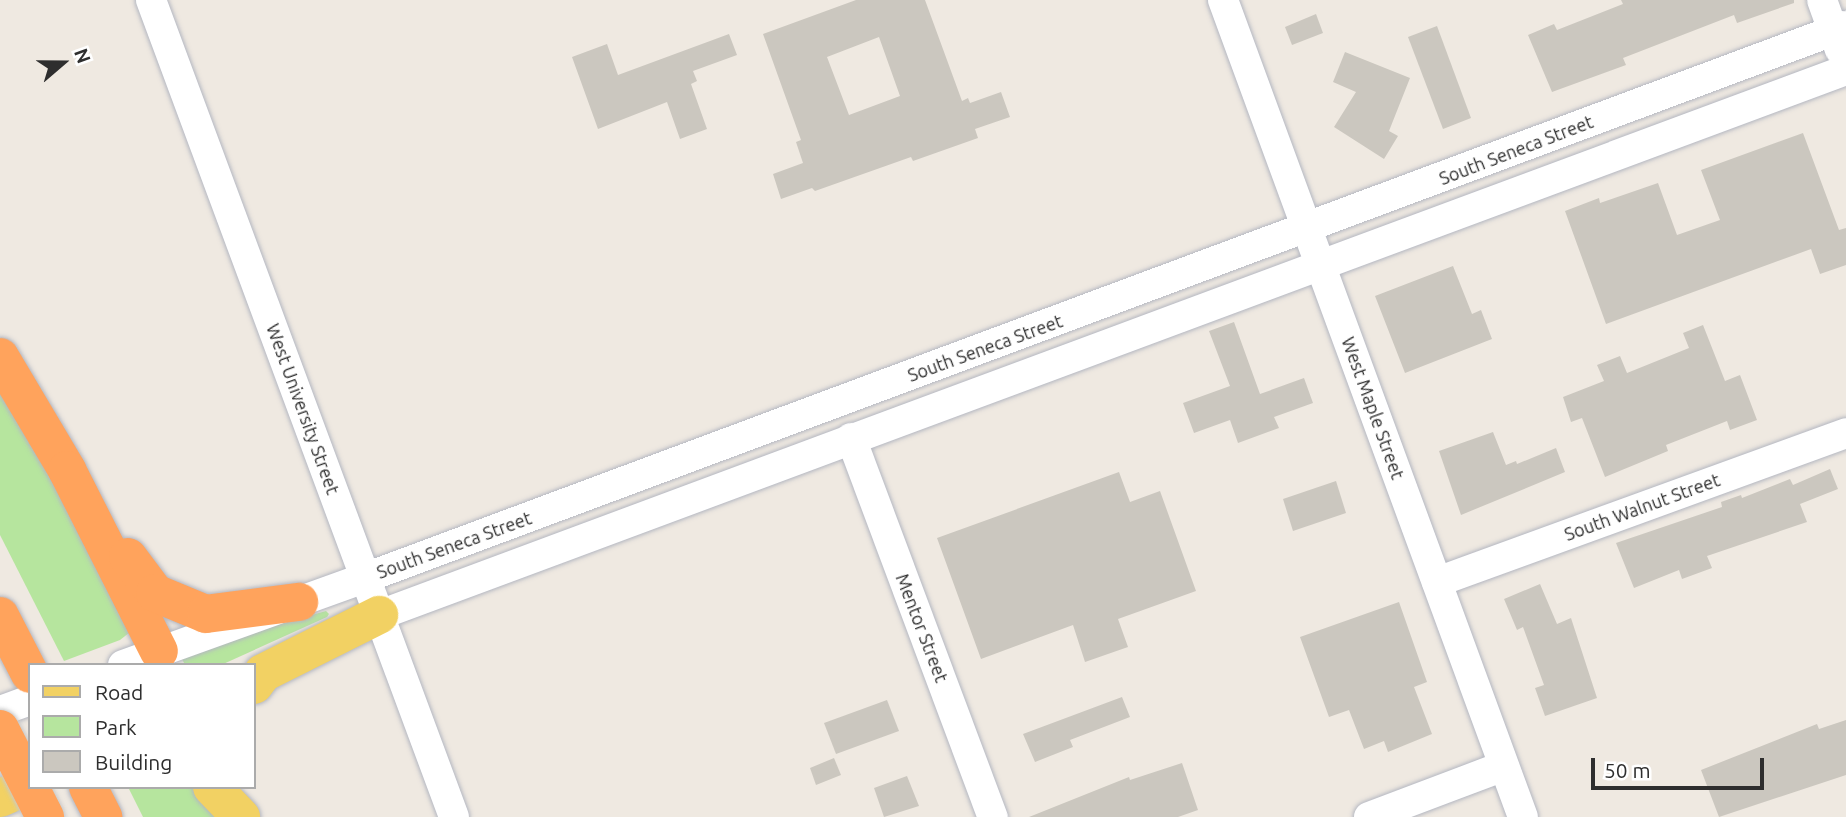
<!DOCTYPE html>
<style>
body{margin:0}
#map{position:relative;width:1846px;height:817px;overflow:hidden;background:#efe9e1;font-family:Ubuntu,sans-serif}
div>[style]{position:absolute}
.green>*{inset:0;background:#b6e59e}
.building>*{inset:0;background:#cbc7bf}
.roads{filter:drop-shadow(0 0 2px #b4b7c1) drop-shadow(0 0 2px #b4b7c1)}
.minor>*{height:30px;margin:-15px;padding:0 15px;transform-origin:15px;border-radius:15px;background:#fff}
.major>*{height:38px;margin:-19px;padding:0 19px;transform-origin:19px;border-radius:19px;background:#f2d163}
.highway>*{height:38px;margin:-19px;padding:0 19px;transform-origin:19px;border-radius:19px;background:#ffa35c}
.bridges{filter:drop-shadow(0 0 2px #c9c9c9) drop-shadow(0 0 2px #c9c9c9)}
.highway-bridge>*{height:38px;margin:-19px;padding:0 19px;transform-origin:19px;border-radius:19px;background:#ffa35c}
span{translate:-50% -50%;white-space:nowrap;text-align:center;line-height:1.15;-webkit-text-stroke:5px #fff;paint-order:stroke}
.street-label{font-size:18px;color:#2e2e2e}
.legend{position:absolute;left:28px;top:663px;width:228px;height:126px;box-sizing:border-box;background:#fff;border:2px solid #ababab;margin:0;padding:9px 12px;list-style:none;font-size:21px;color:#2e2e2e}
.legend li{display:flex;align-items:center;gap:14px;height:35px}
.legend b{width:35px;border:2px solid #ababab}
.north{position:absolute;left:28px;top:28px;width:70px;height:70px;-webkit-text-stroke:5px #fff;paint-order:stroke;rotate:70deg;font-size:19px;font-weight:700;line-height:28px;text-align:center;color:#2e2e2e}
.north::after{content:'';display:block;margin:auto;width:24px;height:32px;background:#2e2e2e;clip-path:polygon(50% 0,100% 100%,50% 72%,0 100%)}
.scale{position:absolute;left:1591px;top:758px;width:173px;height:32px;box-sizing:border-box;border:4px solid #2e2e2e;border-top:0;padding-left:9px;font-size:21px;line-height:24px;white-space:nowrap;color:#2e2e2e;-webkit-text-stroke:5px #fff;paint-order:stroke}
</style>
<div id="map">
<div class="green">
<i style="clip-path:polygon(0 387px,134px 629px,120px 640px,64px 661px,0 535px)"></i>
<i style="clip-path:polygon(326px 611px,329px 614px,327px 617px,221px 665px,185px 665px,181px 657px,219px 641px)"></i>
<i style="clip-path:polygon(128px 787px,200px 787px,218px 817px,143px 817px)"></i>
</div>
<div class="building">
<i style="clip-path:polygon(evenodd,856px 0,925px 0,962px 101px,968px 98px,970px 103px,1001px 92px,1010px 117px,975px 129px,978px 138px,913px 161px,911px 157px,815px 191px,812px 188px,781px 199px,773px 174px,803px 163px,796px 142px,801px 140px,763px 34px,856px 0,879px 37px,900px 96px,849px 115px,827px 57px,879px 37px)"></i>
<i style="clip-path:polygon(1621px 0,1794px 0,1794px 3px,1737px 23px,1734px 15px,1623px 58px,1626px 65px,1552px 92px,1528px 35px,1554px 24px,1557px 30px,1623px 4px)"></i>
<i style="clip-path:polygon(1316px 14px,1323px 33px,1292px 45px,1285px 27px)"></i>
<i style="clip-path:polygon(1437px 26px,1471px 118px,1443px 129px,1408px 37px)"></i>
<i style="clip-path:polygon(729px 34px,737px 55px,693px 71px,697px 81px,691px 84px,707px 129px,680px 139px,667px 102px,598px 129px,572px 57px,607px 44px,618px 75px)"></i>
<i style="clip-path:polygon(1345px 52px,1410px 78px,1389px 131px,1398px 136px,1384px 159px,1334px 127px,1356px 92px,1333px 82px)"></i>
<i style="clip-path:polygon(1803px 133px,1839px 230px,1846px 228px,1846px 265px,1820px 274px,1811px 249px,1606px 324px,1565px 211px,1599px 198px,1600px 203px,1658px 183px,1677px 235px,1720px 220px,1701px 170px)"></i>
<i style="clip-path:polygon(1453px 266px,1472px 314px,1481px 310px,1492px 339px,1405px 373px,1375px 296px)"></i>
<i style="clip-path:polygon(1234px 322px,1260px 394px,1304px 378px,1313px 403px,1274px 417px,1279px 428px,1238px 443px,1230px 420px,1194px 433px,1183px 403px,1230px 386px,1209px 331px)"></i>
<i style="clip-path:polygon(1703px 325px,1725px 381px,1740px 375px,1757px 420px,1730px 430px,1727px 421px,1666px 445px,1668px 451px,1605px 477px,1582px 418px,1571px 422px,1563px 397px,1604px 381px,1597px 365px,1620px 356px,1627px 373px,1689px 348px,1683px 333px)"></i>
<i style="clip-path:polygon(1493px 432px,1506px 465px,1516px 461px,1517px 464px,1556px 448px,1565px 472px,1461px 515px,1439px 451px)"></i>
<i style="clip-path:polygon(1830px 469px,1838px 489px,1800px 504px,1807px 522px,1707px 556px,1712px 568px,1682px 579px,1679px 570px,1634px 588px,1616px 543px,1722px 507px,1721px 502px,1741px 495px,1742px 498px,1790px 479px,1793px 485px)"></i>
<i style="clip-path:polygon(1119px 472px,1130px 502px,1160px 491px,1196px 591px,1118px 619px,1128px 647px,1085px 662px,1073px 625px,981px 659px,937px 538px)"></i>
<i style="clip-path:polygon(1336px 481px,1346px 513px,1293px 531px,1283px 499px)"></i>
<i style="clip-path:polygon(1540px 584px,1557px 624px,1571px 618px,1597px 698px,1545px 716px,1535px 688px,1544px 685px,1523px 627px,1517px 630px,1504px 599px)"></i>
<i style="clip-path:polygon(1399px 602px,1427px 682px,1414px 687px,1432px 734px,1388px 752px,1384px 741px,1364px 749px,1349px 710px,1329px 717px,1300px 637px)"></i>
<i style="clip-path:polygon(1122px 697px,1130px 717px,1070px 740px,1073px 747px,1035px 762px,1023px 734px)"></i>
<i style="clip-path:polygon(887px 700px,899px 731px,836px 754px,824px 723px)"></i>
<i style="clip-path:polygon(1846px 720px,1846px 775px,1719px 817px,1701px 770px,1817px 724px,1819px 729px)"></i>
<i style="clip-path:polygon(834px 758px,841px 775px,816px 785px,810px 768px)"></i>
<i style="clip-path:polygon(1182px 763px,1198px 810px,1178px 817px,1029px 817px,1129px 777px,1130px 780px)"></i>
<i style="clip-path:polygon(907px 776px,919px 806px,884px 817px,874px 788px)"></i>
</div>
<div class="roads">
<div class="minor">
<i style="left:151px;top:0;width:871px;rotate:69.65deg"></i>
<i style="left:1223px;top:0;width:870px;rotate:69.84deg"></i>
<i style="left:1822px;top:0;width:53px;rotate:70.2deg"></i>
<i style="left:851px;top:438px;width:405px;rotate:69.5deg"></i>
<i style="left:1437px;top:582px;width:435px;rotate:-20deg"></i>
<i style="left:358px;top:623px;width:1587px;rotate:-20.39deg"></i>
<i style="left:123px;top:665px;width:257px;rotate:-19.8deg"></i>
<i style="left:365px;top:578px;width:1581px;rotate:-20.44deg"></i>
<i style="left:0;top:711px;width:32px;rotate:-20deg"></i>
<i style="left:1369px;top:817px;width:144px;rotate:-20.7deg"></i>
</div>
<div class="major">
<i style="left:254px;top:685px;width:15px;rotate:-53deg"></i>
<i style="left:263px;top:673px;width:130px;rotate:-26.6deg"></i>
<i style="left:212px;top:787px;width:42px;rotate:46deg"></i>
<i style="left:0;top:798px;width:33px;rotate:-23deg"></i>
</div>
<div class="highway">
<i style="left:0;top:357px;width:131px;rotate:59.3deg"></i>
<i style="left:67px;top:470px;width:203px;rotate:63.1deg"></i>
<i style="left:128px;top:557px;width:45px;rotate:53.1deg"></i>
<i style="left:155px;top:593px;width:55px;rotate:22.4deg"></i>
<i style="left:206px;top:614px;width:94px;rotate:-7.4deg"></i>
<i style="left:0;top:616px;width:65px;rotate:62.7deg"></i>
<i style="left:88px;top:787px;width:34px;rotate:63deg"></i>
</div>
</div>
<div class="bridges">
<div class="highway-bridge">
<i style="left:0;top:729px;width:99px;rotate:62.9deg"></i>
</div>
</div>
<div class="street-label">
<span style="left:1516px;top:150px;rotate:-21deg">South Seneca Street</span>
<span style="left:985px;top:348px;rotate:-20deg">South Seneca Street</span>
<span style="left:1373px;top:408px;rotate:70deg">West Maple Street</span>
<span style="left:303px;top:409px;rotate:70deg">West University Street</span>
<span style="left:1642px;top:507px;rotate:-20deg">South Walnut Street</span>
<span style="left:454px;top:545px;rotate:-20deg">South Seneca Street</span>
<span style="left:922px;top:628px;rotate:69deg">Mentor Street</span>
</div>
<ul class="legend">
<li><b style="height:9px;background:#f2d163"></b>Road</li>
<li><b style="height:19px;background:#b6e59e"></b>Park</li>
<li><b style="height:19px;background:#cbc7bf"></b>Building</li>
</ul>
<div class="north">N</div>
<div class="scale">50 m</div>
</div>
